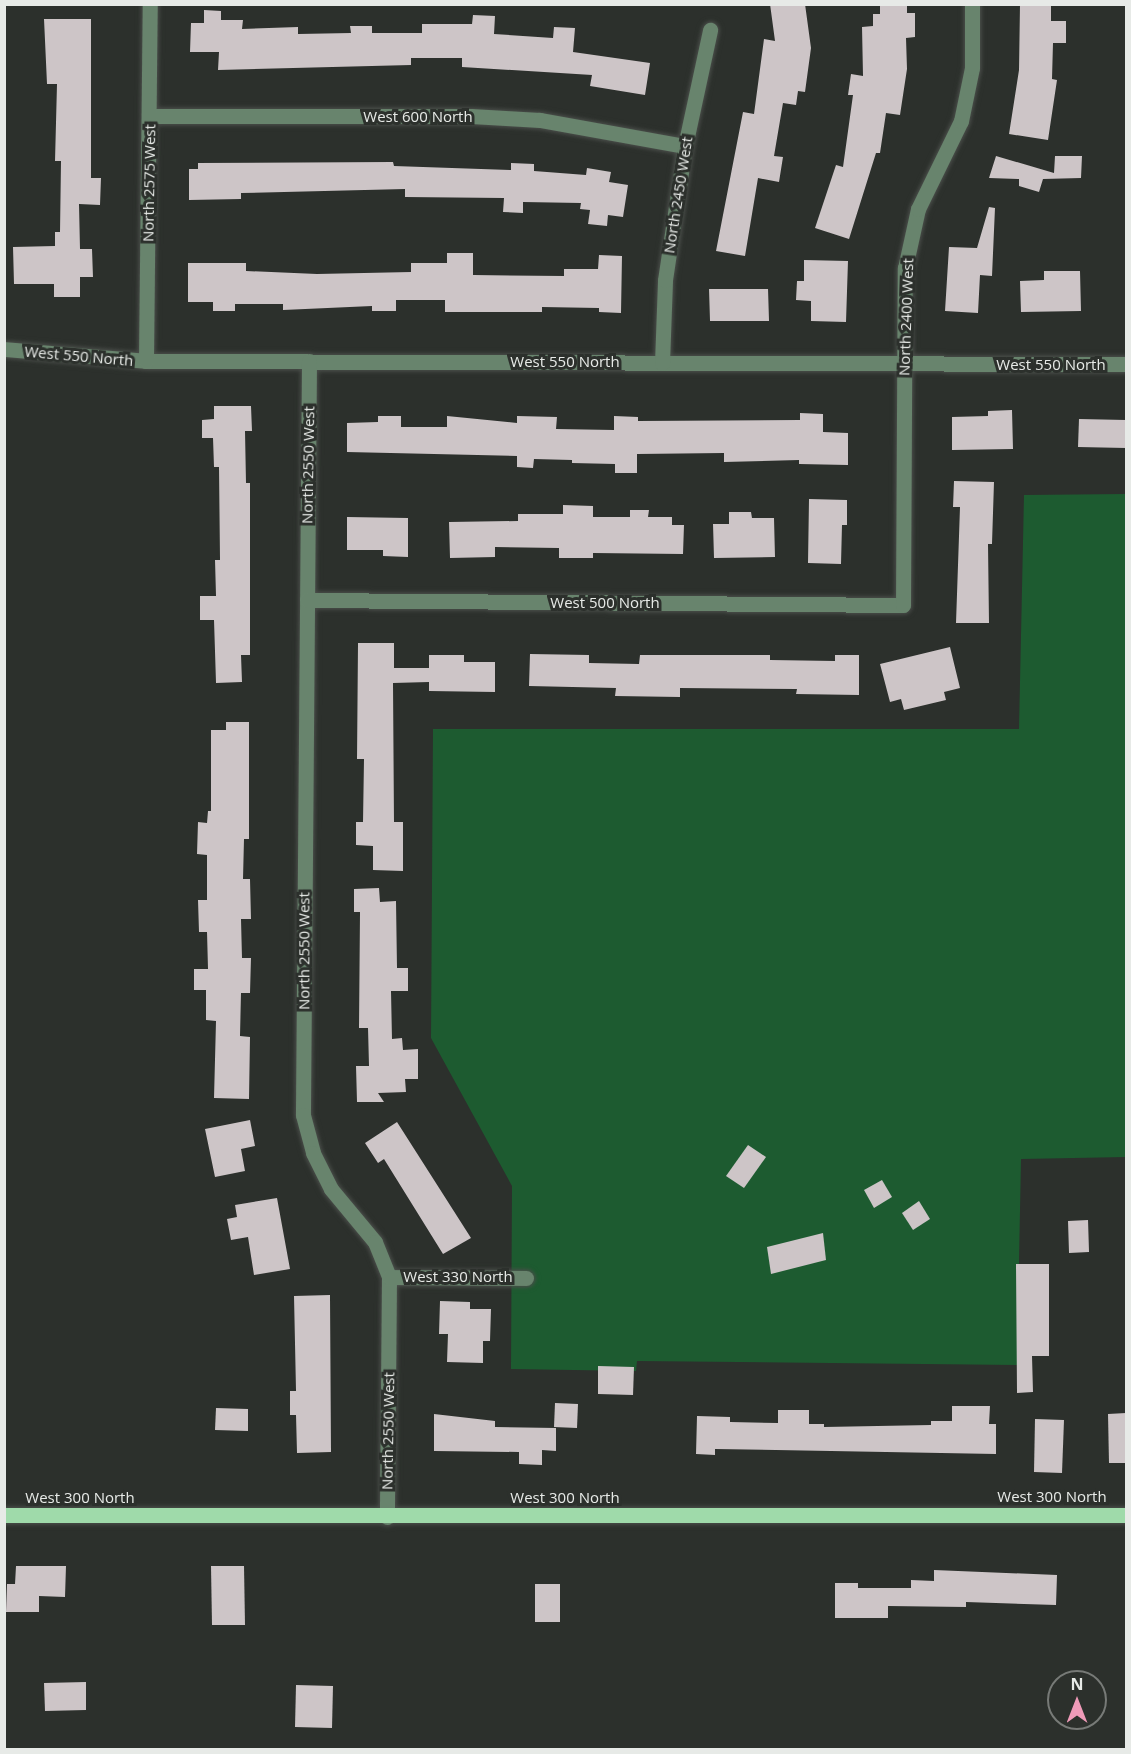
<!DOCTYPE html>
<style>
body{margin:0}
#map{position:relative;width:1131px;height:1754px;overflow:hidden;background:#2c302c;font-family:"Open Sans",sans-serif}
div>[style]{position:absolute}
.green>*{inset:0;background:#1d5b30}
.building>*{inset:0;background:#cdc5c7}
.roads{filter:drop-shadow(0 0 2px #4a4e4a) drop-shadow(0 0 2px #4a4e4a)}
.minor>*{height:15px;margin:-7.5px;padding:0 7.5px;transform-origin:7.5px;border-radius:7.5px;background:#68846d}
.major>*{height:15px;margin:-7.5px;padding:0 7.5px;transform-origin:7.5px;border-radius:7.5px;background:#9fdaaa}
span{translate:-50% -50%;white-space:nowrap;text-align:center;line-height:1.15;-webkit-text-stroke:6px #2c302c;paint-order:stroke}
.street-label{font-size:15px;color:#e7eae7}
.frame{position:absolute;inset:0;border:6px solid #e7eae7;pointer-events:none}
.north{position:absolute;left:1047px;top:1670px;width:60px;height:60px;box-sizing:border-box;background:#2c302c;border:2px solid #777a77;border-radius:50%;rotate:0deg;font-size:16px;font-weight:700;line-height:24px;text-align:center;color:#e7eae7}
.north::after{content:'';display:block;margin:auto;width:21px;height:27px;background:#ef9ab8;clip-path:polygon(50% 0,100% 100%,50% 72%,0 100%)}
</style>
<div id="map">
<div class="green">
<i style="clip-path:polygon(1126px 494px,1126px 1157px,1021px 1159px,1017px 1365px,637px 1361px,636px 1371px,511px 1369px,512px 1186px,431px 1038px,433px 729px,1019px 729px,1024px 495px)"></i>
</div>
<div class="building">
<i style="clip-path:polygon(770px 4px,805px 4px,811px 48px,805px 92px,798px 91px,796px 105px,783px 103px,774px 156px,783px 157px,779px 182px,758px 178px,745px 256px,716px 251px,743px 112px,754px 114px,764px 39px,775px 41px)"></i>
<i style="clip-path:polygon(880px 4px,907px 4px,907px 13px,915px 13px,915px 37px,906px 38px,907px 69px,900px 115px,886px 113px,880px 153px,876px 153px,849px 239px,815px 228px,836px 165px,843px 167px,853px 95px,848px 95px,851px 74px,863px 76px,862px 27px,873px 26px,873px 14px,880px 14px)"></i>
<i style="clip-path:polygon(1020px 4px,1051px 4px,1051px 21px,1066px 21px,1066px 43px,1053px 43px,1052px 79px,1057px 80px,1048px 140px,1009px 134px,1019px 70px)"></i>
<i style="clip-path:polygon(204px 10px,221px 11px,221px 20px,243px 20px,242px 29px,298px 27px,298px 34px,351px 33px,350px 26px,372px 26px,372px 33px,422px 33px,422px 24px,472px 24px,473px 15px,495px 16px,494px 34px,553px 38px,554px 27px,575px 28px,573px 52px,650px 63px,645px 95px,590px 86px,592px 75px,462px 67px,462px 58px,411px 58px,411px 65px,218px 70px,219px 52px,190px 52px,191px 23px,204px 23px)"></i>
<i style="clip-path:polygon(44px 19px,91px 19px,91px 178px,101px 178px,100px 205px,79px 204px,80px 249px,92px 249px,93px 277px,80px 277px,80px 297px,54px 297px,54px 284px,14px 284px,13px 247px,55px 246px,55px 232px,60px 232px,61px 161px,55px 161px,57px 84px,47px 84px)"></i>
<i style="clip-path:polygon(996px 156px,1054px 173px,1055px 156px,1082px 156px,1081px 178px,1043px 179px,1039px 192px,1019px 186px,1019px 179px,989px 178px)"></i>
<i style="clip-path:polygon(393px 162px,394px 166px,511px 170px,511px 163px,534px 164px,534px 171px,586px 175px,587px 168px,611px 172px,609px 182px,628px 185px,623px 217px,608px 215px,607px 226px,588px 224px,590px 210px,580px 209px,581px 203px,523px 202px,523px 213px,503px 212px,504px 198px,405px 197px,405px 189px,241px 193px,241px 199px,189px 200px,189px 169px,198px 169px,198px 163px)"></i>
<i style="clip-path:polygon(989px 207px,995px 208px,992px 276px,980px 275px,978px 313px,945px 311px,949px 247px,977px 248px)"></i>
<i style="clip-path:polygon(447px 253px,473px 253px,473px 275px,564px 276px,564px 269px,598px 269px,599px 255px,622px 256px,621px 313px,599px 312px,599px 308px,542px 307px,542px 312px,445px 312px,445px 300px,396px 300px,396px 311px,372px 311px,372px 306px,283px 310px,283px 304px,235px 304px,235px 311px,213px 311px,213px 302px,188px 302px,188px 263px,246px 263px,246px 271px,317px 274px,411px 272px,411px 263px,447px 263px)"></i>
<i style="clip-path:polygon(804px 260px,848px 261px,846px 322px,811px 321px,811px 301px,796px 300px,797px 281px,804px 281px)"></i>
<i style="clip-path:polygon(1044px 271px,1080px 271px,1081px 311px,1021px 312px,1020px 281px,1044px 280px)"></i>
<i style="clip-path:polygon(709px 289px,768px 289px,769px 321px,710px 321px)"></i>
<i style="clip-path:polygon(214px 406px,251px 406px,252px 431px,245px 431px,246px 483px,250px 483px,250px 655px,241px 655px,242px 682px,216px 683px,214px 620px,200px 620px,200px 596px,216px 596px,215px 560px,220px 560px,219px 467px,214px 467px,213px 438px,202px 438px,202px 420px,214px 419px)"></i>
<i style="clip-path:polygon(1012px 410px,1013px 449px,952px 450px,952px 417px,988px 416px,988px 411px)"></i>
<i style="clip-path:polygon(800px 413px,823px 414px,823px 432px,848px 433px,848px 465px,799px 464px,799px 460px,724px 462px,724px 453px,637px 454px,637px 473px,615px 473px,615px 464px,572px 463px,572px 460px,534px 459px,533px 468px,517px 467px,517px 456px,347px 452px,347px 423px,378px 422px,378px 416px,401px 416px,401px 427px,447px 427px,447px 416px,517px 423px,517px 416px,557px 417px,556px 429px,614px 430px,614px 416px,638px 417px,638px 421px,800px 420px)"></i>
<i style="clip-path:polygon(1079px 419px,1126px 420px,1126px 448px,1078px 447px)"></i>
<i style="clip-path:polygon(954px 481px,994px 482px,992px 544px,988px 544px,989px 623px,956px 623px,960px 507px,953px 507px)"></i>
<i style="clip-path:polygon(809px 499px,847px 500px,847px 525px,842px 525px,841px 564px,808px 563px)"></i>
<i style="clip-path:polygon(563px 505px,593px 506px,593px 517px,630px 517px,630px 510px,649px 510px,648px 517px,672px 517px,672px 525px,684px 525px,683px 554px,593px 553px,593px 558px,559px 558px,559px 548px,495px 547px,495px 557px,450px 558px,449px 522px,518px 521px,518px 514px,563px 514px)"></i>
<i style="clip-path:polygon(729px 512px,751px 512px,752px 518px,774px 518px,775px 557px,714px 558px,713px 524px,729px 524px)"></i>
<i style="clip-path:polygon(347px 517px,408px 518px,408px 557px,383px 556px,383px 550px,347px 550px)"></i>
<i style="clip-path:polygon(358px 643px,394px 643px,394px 668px,429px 668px,429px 655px,464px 655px,464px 662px,495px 662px,495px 692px,429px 691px,429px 682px,393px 683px,394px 822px,403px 822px,403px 871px,373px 870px,373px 846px,356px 845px,356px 822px,363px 822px,364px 759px,357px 759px)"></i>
<i style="clip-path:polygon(950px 647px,960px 688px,944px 692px,946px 700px,904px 710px,901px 699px,890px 702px,880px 664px)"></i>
<i style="clip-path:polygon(530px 654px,589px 655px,589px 663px,639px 664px,640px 655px,770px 655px,770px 660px,835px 661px,835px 655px,859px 655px,859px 695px,796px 694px,797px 689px,680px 688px,680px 697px,615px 696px,616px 688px,529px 686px)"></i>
<i style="clip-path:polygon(226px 722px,249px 722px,249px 839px,244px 839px,243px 879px,250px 879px,251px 919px,241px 919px,242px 958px,251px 958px,250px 993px,241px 993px,240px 1036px,250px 1037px,249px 1099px,214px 1098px,216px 1021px,206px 1020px,206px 990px,194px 990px,194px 969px,208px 969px,207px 932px,199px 932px,198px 900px,207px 900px,207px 855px,197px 854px,198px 822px,207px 823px,208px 811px,211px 811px,211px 730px,226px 730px)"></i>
<i style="clip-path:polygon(379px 888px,380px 902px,396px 901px,397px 968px,408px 968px,408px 991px,391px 991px,392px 1039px,402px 1038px,403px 1050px,418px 1049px,418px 1079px,405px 1079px,406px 1092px,378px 1093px,384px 1102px,357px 1102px,356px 1066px,369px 1066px,368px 1028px,359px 1028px,360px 912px,354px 912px,354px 889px)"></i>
<i style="clip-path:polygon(250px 1120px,255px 1146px,241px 1149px,245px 1171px,215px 1177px,205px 1129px)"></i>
<i style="clip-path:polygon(397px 1122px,471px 1238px,443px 1254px,384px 1159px,378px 1163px,365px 1143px)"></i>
<i style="clip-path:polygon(748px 1145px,766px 1157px,744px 1188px,726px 1176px)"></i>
<i style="clip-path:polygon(882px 1180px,892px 1197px,874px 1208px,864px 1190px)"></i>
<i style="clip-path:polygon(277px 1198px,290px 1269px,254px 1275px,248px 1237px,231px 1240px,227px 1219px,237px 1217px,235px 1205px)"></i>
<i style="clip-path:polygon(919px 1201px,930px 1219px,913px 1230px,902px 1213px)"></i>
<i style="clip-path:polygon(1088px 1220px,1089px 1252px,1069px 1253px,1068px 1221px)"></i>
<i style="clip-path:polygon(823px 1233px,826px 1260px,771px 1274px,767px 1247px)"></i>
<i style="clip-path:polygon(1016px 1264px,1049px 1264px,1049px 1356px,1032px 1356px,1033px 1392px,1017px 1393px)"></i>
<i style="clip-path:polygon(330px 1295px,331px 1452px,297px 1453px,296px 1415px,290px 1415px,290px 1391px,296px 1391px,294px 1296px)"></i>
<i style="clip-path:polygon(440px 1301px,470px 1302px,470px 1309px,491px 1309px,490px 1341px,483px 1341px,483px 1363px,447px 1362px,448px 1334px,439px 1334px)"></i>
<i style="clip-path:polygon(598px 1366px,634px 1367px,633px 1395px,598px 1394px)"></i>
<i style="clip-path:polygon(555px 1403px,578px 1404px,577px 1428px,554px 1427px)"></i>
<i style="clip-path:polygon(952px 1406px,990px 1406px,989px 1424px,996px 1424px,996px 1454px,715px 1449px,715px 1455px,696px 1454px,697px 1416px,730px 1417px,730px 1422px,778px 1423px,778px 1410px,809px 1410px,809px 1424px,824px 1424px,824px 1427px,931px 1425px,931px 1421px,952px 1421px)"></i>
<i style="clip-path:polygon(216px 1408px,248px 1409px,248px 1431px,215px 1430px)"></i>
<i style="clip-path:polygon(1126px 1413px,1126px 1463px,1109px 1463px,1108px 1414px)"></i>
<i style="clip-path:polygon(434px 1414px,495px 1421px,495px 1427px,556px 1428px,556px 1451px,542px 1450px,542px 1465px,519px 1464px,519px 1452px,434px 1451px)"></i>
<i style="clip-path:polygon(1035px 1419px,1064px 1420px,1062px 1473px,1034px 1472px)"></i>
<i style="clip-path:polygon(16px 1566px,66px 1566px,65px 1597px,39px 1596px,39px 1612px,6px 1612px,7px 1584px,15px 1584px)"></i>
<i style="clip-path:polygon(211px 1566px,244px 1566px,245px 1625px,212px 1625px)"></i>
<i style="clip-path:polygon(934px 1570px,1057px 1575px,1056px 1605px,966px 1602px,966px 1607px,888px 1606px,888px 1618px,835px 1618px,835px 1583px,858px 1583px,858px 1588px,911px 1588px,911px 1580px,934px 1581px)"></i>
<i style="clip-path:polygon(535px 1584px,560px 1584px,560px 1622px,535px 1622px)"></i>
<i style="clip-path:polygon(86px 1682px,86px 1710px,45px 1711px,44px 1683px)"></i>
<i style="clip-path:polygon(296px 1685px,333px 1686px,332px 1728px,295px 1727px)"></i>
</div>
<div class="roads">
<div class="minor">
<i style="left:150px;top:116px;width:321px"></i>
<i style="left:471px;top:116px;width:69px;rotate:3.3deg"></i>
<i style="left:540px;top:120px;width:147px;rotate:10.2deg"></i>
<i style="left:4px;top:349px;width:143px;rotate:4.8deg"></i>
<i style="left:146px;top:361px;width:980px;rotate:0.18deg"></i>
<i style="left:146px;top:361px;width:357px;rotate:-89.4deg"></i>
<i style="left:309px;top:361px;width:754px;rotate:90.46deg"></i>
<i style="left:303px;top:1115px;width:39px;rotate:75deg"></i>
<i style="left:313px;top:1153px;width:40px;rotate:63.4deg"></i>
<i style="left:331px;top:1189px;width:69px;rotate:50.3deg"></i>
<i style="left:375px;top:1242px;width:38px;rotate:68deg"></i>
<i style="left:389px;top:1277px;width:240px;rotate:90.5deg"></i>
<i style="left:662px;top:363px;width:83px;rotate:-87.9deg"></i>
<i style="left:665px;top:280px;width:135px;rotate:-81.5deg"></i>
<i style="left:685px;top:146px;width:119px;rotate:-77.8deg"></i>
<i style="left:307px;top:600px;width:596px;rotate:0.48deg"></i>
<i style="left:903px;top:605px;width:337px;rotate:-89.7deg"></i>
<i style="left:905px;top:268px;width:60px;rotate:-77.6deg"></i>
<i style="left:918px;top:209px;width:98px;rotate:-64deg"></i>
<i style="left:961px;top:121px;width:54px;rotate:-78.3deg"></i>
<i style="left:972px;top:68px;width:64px;rotate:-90deg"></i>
<i style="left:389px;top:1277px;width:137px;rotate:0.4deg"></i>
</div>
<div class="major">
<i style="left:4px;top:1515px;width:1122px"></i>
</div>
</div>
<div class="street-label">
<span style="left:418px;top:117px">West 600 North</span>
<span style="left:149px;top:183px;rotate:-89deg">North 2575 West</span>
<span style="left:678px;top:195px;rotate:-81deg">North 2450 West</span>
<span style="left:906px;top:317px;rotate:-88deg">North 2400 West</span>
<span style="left:79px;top:356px;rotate:5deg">West 550 North</span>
<span style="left:565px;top:362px">West 550 North</span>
<span style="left:1051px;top:365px">West 550 North</span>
<span style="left:308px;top:465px;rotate:-89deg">North 2550 West</span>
<span style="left:605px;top:603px">West 500 North</span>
<span style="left:304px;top:951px;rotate:-90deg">North 2550 West</span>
<span style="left:458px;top:1277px">West 330 North</span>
<span style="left:388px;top:1431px;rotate:-89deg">North 2550 West</span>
<span style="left:1052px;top:1497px">West 300 North</span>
<span style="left:80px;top:1498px">West 300 North</span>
<span style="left:565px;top:1498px">West 300 North</span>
</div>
<div class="frame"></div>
<div class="north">N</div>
</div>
